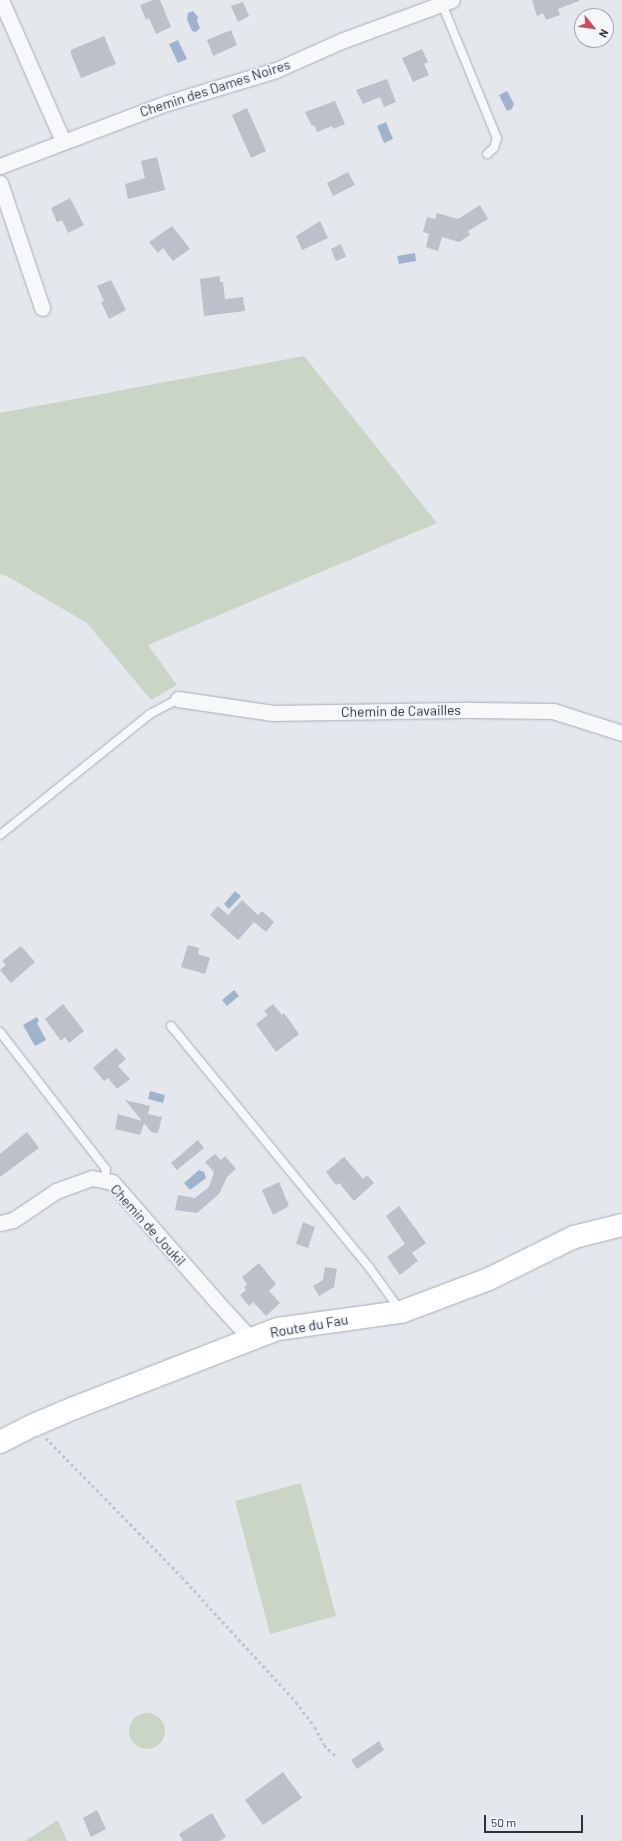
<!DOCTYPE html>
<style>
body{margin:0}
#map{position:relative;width:622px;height:1841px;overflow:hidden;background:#e4e7ec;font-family:Barlow,sans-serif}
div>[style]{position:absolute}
.green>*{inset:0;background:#c9d6c5}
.round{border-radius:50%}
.water>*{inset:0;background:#9fb4cc}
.building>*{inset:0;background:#bbc0ca}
.path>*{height:2.5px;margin-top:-1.25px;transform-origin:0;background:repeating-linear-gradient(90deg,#c2c5cb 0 3px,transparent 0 6px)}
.roads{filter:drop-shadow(0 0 1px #a9aeb7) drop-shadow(0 0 1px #a9aeb7)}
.lane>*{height:8px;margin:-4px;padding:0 4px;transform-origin:4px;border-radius:4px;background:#f7f8fa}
.street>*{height:15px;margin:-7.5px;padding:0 7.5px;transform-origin:7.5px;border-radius:7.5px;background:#f7f8fa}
.secondary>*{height:22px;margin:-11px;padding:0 11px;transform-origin:11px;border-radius:11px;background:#fff}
span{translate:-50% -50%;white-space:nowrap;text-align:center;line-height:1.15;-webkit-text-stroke:3.5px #f4f6f9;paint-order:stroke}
.street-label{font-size:14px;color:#2b3445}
.north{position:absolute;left:574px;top:8px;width:40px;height:40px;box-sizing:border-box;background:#f4f6f9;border:1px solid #a4a8b1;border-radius:50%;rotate:119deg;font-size:11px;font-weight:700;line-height:16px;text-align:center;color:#2b3445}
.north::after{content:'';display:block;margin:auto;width:14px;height:18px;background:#d1495b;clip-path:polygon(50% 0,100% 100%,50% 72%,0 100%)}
.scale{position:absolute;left:484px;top:1815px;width:99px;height:18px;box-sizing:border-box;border:2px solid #2b3445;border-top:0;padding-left:5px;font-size:12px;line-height:14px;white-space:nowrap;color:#2b3445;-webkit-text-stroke:3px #f4f6f9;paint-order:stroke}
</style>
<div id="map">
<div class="green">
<i style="clip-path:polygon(304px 356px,437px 523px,148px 645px,177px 685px,151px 700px,87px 623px,5px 575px,0 574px,0 413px)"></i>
<i style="clip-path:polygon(301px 1483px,336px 1616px,270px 1634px,235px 1501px)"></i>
<i class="round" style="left:129px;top:1713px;width:36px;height:36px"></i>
<i style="clip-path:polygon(58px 1820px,67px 1841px,25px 1841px)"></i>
</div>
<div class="water">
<i style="clip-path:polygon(193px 11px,198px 17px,197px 21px,200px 28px,196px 32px,192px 31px,187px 19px,188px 13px)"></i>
<i style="clip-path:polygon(178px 40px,187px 59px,178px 63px,169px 44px)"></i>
<i style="clip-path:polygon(507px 91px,514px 104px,512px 109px,507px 111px,499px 95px)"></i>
<i style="clip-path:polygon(386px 122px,393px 139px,384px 143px,377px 126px)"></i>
<i style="clip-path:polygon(415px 253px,416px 261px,399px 264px,397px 256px)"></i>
<i style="clip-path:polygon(235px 891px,241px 896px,229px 909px,224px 904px)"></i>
<i style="clip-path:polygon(234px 990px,239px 996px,227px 1006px,222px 1000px)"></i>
<i style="clip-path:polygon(37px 1017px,39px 1021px,37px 1023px,46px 1040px,35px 1046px,23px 1025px)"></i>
<i style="clip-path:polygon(150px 1091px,165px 1095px,163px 1103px,148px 1099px)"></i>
<i style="clip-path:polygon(199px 1170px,204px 1172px,206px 1178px,190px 1190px,184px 1183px)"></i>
</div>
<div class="building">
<i style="clip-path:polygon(153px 0,160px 0,171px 27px,156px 34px,149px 18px,146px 20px,140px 5px)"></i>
<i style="clip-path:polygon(532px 0,579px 0,579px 1px,558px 9px,560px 15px,546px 20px,543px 13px,537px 16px)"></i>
<i style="clip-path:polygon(243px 2px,249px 16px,238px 22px,231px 6px)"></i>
<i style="clip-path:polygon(231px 30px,237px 45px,213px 56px,207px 40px)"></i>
<i style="clip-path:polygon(104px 36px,116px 64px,81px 78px,71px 54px,71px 50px)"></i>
<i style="clip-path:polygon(422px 49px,428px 62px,424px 64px,429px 75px,413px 82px,402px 58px)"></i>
<i style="clip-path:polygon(387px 79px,396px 102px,384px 107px,380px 97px,363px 104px,356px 90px)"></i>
<i style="clip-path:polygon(335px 101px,345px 124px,333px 129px,332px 126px,317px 132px,314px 125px,312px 126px,305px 112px)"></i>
<i style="clip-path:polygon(247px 108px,266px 151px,251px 158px,232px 115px)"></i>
<i style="clip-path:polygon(157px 157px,165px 190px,128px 199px,125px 184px,145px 178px,141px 161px)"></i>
<i style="clip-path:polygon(348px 172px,355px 185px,333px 196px,327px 183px)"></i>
<i style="clip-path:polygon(70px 198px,84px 225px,68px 233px,62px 220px,57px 222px,51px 208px)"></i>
<i style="clip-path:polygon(480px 205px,488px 219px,468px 231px,470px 235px,459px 242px,442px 237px,438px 251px,426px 247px,429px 234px,423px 232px,427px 217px,435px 219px,437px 213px,458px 219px)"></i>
<i style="clip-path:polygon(320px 221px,328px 238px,302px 250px,296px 236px)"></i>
<i style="clip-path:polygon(172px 226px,190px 249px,173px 261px,163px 248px,158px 253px,149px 242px)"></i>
<i style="clip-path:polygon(341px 244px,346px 257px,336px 261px,331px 249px)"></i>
<i style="clip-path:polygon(220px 276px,220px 282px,223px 282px,225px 299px,243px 297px,245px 311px,204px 316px,200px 279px)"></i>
<i style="clip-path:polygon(111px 280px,126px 310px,109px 319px,101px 302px,104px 301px,97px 286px)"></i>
<i style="clip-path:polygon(242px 900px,258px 915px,262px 911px,274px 922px,266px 932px,254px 922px,238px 940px,210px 915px,218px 906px,228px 915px)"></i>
<i style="clip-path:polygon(188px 945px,199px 948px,198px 954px,210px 958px,205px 974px,181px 967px)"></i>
<i style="clip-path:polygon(21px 946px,35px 962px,11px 983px,0 970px,6px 965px,2px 961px)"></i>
<i style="clip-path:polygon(63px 1004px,84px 1031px,69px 1043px,65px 1037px,61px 1041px,45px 1019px)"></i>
<i style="clip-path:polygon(273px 1004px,282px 1015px,284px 1013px,299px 1034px,276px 1052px,256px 1024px,268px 1015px,264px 1011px)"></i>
<i style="clip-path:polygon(116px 1048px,126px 1059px,118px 1066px,130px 1079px,117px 1089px,108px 1078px,104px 1081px,93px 1068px)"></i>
<i style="clip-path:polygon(125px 1100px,150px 1106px,148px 1114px,162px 1117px,158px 1133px,151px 1132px,144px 1123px,140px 1135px,115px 1129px,118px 1114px,142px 1121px)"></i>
<i style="clip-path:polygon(27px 1132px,39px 1148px,0 1177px,0 1154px)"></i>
<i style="clip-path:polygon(198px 1140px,204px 1148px,177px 1170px,171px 1163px)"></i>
<i style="clip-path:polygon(215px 1154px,221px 1160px,225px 1156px,236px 1169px,227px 1177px,219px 1194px,197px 1213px,175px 1210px,178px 1195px,195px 1198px,209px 1187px,214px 1172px,205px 1162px)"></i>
<i style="clip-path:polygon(344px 1157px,363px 1179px,367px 1175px,374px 1183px,354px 1201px,339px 1183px,336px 1185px,326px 1172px)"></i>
<i style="clip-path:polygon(279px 1182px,289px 1206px,273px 1215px,262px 1190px)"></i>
<i style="clip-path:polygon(399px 1206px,426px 1243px,412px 1253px,418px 1261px,400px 1275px,387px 1257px,405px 1244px,386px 1216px)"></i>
<i style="clip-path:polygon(303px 1222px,315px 1227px,308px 1248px,296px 1244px)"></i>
<i style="clip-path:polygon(259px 1263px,276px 1284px,269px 1291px,280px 1303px,266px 1316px,253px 1302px,249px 1306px,240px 1295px,246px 1290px,244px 1287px,247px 1284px,242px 1277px)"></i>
<i style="clip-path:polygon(325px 1267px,337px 1269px,334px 1287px,319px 1296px,313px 1286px,323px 1280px)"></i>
<i style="clip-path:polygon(379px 1741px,384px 1750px,357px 1769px,351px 1760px)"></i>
<i style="clip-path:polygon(283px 1772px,302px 1798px,263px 1825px,245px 1800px)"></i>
<i style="clip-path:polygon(97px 1810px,106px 1829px,91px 1837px,83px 1818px)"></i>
<i style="clip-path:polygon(212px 1813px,226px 1837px,220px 1841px,183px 1841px,179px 1834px)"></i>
</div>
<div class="path">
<i style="left:46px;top:1438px;width:194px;rotate:45.6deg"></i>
<i style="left:182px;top:1577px;width:169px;rotate:47.6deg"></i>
<i style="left:296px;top:1702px;width:31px;rotate:53deg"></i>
<i style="left:315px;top:1727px;width:20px;rotate:63deg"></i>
<i style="left:324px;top:1745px;width:16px;rotate:43deg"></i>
</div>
<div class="roads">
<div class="lane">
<i style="left:442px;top:4px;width:145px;rotate:67.7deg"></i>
<i style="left:497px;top:138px;width:10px;rotate:107deg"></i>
<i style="left:494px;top:148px;width:9px;rotate:139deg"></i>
<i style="left:0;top:835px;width:193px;rotate:-38.9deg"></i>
<i style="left:150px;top:714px;width:32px;rotate:-28deg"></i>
<i style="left:171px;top:1026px;width:312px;rotate:50.6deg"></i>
<i style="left:369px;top:1267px;width:53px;rotate:54.2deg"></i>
<i style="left:0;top:1032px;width:173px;rotate:52.3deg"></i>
<i style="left:106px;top:1169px;width:12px;rotate:99deg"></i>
</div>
<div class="street">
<i style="left:1px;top:0;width:154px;rotate:66.3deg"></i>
<i style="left:0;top:166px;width:178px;rotate:-20.7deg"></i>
<i style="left:167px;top:103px;width:114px;rotate:-16.8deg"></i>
<i style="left:276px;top:70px;width:71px;rotate:-24deg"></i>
<i style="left:341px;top:41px;width:118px;rotate:-20.3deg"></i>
<i style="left:0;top:183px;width:132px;rotate:71.4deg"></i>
<i style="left:178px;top:699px;width:96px;rotate:8.4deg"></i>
<i style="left:273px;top:713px;width:200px;rotate:-0.9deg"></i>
<i style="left:473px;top:710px;width:80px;rotate:0.7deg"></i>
<i style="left:553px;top:711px;width:72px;rotate:17.7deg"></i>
<i style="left:0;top:1223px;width:13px;rotate:-13deg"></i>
<i style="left:13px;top:1220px;width:52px;rotate:-34deg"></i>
<i style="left:56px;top:1191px;width:38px;rotate:-20deg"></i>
<i style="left:92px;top:1178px;width:20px;rotate:11deg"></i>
<i style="left:112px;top:1182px;width:158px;rotate:48.8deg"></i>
<i style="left:216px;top:1301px;width:52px;rotate:47.4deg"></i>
</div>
<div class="secondary">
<i style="left:0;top:1442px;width:38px;rotate:-27deg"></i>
<i style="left:34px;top:1425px;width:43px;rotate:-23deg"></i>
<i style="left:74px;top:1408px;width:219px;rotate:-21.2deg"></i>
<i style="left:278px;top:1329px;width:124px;rotate:-7.9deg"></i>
<i style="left:401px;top:1312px;width:94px;rotate:-20.6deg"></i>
<i style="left:489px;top:1279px;width:95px;rotate:-26.3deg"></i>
<i style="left:574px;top:1237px;width:49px;rotate:-14deg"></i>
</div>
</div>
<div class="street-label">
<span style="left:215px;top:88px;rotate:-18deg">Chemin des Dames Noires</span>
<span style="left:401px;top:711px;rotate:-1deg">Chemin de Cavailles</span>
<span style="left:148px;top:1225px;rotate:48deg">Chemin de Joukil</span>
<span style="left:309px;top:1326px;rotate:-10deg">Route du Fau</span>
</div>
<div class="north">N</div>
<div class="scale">50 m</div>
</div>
